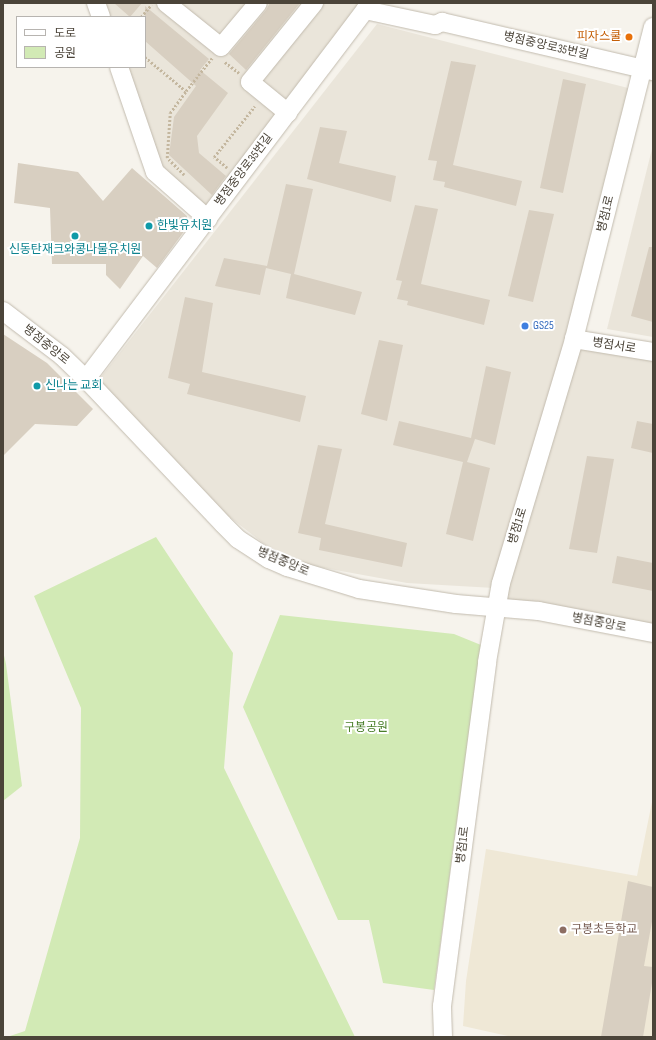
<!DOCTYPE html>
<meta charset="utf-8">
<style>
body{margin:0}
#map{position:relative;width:656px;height:1040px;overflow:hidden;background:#f6f3ec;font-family:"Sofia Sans Condensed","Noto Sans KR",sans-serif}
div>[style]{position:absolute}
.residential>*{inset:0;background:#eae5da}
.education>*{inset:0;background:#efe8d6}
.green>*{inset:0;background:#d2eab5}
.building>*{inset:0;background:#d8cfc1}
.path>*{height:2.5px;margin-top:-1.25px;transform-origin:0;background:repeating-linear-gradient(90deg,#c4b79f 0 2px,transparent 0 4px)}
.roads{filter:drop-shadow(0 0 1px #c2bbae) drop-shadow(0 0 1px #c2bbae)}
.minor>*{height:18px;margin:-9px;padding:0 9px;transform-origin:9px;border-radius:9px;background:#fff}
.dots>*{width:11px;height:11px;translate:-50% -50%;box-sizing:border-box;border:2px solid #fff;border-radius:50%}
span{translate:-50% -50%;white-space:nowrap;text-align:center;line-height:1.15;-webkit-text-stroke:4px #fff;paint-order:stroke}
.food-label{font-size:12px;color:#c56008}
.right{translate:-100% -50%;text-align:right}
.street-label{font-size:12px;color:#4b4439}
.culture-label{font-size:12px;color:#0d838f}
.left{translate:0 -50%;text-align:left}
.shop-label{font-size:12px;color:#366cbe}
.park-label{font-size:12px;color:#4a7f2a}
.education-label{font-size:12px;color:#785e54}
.frame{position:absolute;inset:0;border:4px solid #4b4439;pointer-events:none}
.legend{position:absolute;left:16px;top:16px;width:130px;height:52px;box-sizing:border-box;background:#fff;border:1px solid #b7b4b0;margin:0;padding:5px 7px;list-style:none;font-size:12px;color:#4b4439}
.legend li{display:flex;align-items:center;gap:8px;height:20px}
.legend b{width:20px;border:1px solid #b7b4b0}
</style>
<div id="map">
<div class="residential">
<i style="clip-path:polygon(96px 3px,358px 3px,359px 18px,208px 219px,155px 172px,119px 67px,145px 67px,145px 17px,101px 17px)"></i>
<i style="clip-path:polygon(377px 24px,632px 89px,570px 339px,494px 588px,407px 583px,286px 561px,150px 455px,93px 387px)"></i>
<i style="clip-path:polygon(653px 145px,653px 337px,607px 329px)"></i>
<i style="clip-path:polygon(572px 346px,653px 352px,653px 633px,496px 607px)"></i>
</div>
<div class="education">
<i style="clip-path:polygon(653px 797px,653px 1037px,512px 1037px,463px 1026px,466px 981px,486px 849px,637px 876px)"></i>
</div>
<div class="green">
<i style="clip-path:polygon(156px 537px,233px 653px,224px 768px,355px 1037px,7px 1037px,25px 1031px,80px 838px,81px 708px,34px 596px)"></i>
<i style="clip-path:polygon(280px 615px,454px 634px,481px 645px,434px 990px,383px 983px,369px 920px,338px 920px,243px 707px)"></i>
<i style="clip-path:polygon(3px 651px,6px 664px,22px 786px,3px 801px)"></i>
</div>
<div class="building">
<i style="clip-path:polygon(114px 3px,142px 3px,130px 17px)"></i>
<i style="clip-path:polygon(270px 3px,300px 3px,246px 70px,229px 54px,266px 10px)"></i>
<i style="clip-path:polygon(145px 6px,209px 59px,200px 70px,228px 93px,197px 136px,199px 153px,226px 176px,212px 195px,169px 155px,174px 117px,196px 86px,145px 41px)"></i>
<i style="clip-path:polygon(451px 61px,476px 65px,453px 165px,522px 181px,516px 206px,444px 187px,445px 182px,433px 180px,437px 161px,428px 160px)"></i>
<i style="clip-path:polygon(563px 79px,586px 84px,563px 193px,540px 188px)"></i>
<i style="clip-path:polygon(320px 127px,347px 131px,339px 163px,396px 176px,391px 202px,307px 179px)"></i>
<i style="clip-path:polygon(18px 163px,78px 172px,103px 201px,132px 168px,187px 216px,188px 226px,157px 268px,143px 256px,120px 289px,106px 275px,106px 264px,52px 264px,50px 208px,14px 203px)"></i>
<i style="clip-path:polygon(286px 184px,313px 189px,294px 274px,362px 292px,355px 315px,286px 298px,291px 274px,266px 268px,260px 295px,215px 286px,224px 258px,267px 266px)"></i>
<i style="clip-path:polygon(415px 205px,438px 209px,421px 284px,490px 300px,484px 325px,407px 305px,408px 301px,397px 299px,402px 281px,396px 280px)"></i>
<i style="clip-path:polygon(529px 210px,554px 214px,533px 302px,508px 296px)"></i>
<i style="clip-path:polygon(649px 247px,653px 247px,653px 322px,631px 316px)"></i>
<i style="clip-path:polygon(185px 297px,213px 303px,202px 372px,306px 396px,300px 422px,187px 394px,190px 384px,168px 378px)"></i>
<i style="clip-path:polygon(3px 334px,47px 363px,93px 409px,77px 426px,35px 424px,3px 456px)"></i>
<i style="clip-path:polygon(379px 340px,403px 345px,387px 421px,361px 414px)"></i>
<i style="clip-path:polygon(486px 366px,511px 372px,495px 445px,475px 439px,467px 462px,490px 468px,473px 541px,446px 534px,463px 462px,393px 445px,399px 421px,471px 438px)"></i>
<i style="clip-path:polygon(637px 421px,653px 424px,653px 453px,631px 448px)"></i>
<i style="clip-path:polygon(318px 445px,342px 449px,325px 524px,407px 543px,402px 567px,319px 550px,321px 538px,298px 533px)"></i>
<i style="clip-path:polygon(587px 456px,614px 459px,597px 553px,569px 549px)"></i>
<i style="clip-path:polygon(617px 556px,653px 563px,653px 591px,612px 583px)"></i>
<i style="clip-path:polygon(628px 881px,653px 887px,653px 916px,644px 966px,653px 967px,653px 977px,643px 1037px,601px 1037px)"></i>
</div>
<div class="path">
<i style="left:141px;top:17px;width:16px;rotate:-50deg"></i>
<i style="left:145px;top:57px;width:53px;rotate:39.7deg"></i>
<i style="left:186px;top:91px;width:42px;rotate:-51.8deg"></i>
<i style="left:225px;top:62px;width:18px;rotate:38deg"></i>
<i style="left:227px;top:168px;width:17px;rotate:-140deg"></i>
<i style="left:214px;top:157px;width:65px;rotate:-51.2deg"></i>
<i style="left:184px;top:175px;width:24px;rotate:-135deg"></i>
<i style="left:167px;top:158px;width:45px;rotate:-86.2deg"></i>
<i style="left:170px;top:113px;width:27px;rotate:-54deg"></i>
</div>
<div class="roads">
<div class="minor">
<i style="left:96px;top:3px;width:15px;rotate:70deg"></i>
<i style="left:166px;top:3px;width:70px;rotate:38.7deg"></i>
<i style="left:221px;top:47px;width:57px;rotate:-49.9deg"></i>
<i style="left:119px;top:67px;width:111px;rotate:71.1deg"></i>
<i style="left:155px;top:172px;width:71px;rotate:41.6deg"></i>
<i style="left:288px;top:113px;width:49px;rotate:-140.8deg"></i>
<i style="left:250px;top:82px;width:102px;rotate:-51deg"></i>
<i style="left:3px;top:311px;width:74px;rotate:37.3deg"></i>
<i style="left:62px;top:356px;width:33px;rotate:44deg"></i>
<i style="left:86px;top:379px;width:199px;rotate:46.6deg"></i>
<i style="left:223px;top:524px;width:21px;rotate:45deg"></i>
<i style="left:238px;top:539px;width:37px;rotate:33deg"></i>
<i style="left:269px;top:559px;width:20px;rotate:24deg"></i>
<i style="left:287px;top:567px;width:75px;rotate:17deg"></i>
<i style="left:359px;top:589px;width:98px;rotate:8.8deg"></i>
<i style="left:456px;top:604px;width:83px;rotate:4.8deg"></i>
<i style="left:539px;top:611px;width:116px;rotate:10.9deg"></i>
<i style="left:574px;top:339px;width:80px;rotate:9.3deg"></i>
<i style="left:86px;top:379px;width:463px;rotate:-52.9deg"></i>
<i style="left:365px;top:10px;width:72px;rotate:12.1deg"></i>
<i style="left:435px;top:25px;width:8px;rotate:-23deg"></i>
<i style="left:442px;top:22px;width:217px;rotate:13.1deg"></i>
<i style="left:443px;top:1037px;width:31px;rotate:-92deg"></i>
<i style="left:442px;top:1006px;width:347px;rotate:-82.5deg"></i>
<i style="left:487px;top:662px;width:80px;rotate:-80deg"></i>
<i style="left:501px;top:583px;width:255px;rotate:-73.3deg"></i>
<i style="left:574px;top:339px;width:322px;rotate:-75.8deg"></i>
</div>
</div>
<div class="dots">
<i style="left:629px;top:37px;background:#e8710a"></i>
<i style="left:149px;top:226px;background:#0f9aa8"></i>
<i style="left:75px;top:236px;background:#0f9aa8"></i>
<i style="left:525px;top:326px;background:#3f7fe0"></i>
<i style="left:37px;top:386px;background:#0f9aa8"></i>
<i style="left:563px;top:930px;background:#8d6e63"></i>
</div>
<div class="food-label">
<span class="right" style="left:621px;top:37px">피자스쿨</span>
</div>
<div class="street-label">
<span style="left:546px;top:46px;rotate:13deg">병점중앙로35번길</span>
<span style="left:244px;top:170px;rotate:-53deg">병점중앙로35번길</span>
<span style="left:606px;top:214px;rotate:-76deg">병점1로</span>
<span style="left:46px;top:345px;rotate:39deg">병점중앙로</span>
<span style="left:614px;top:346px;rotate:9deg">병점서로</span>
<span style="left:518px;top:526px;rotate:-73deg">병점1로</span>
<span style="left:283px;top:562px;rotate:23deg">병점중앙로</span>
<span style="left:599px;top:623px;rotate:11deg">병점중앙로</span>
<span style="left:463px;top:845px;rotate:-83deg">병점1로</span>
</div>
<div class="culture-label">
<span class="left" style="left:157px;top:226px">한빛유치원</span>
<span style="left:75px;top:250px">신동탄재크와콩나물유치원</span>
<span class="left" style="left:45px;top:386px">신나는 교회</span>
</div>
<div class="shop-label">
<span class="left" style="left:533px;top:326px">GS25</span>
</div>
<div class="park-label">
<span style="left:366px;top:728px">구봉공원</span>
</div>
<div class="education-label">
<span class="left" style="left:571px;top:930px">구봉초등학교</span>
</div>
<div class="frame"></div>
<ul class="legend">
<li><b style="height:5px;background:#fff"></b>도로</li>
<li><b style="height:11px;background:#d2eab5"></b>공원</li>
</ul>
</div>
